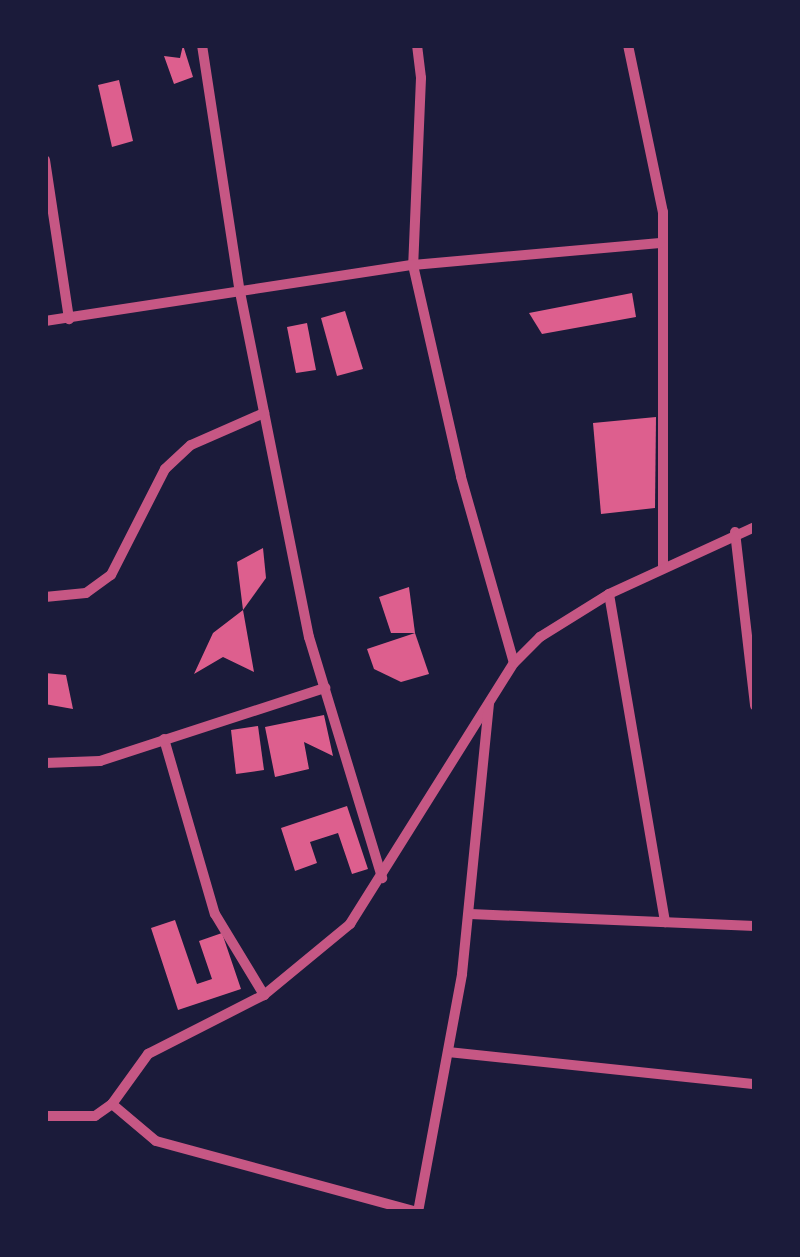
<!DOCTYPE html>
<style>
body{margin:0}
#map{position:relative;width:800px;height:1257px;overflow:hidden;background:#1b1b3a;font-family:"Roboto Condensed",sans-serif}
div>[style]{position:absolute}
.building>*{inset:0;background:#dd5f8e}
.minor>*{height:10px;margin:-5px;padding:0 5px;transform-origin:5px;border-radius:5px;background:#c65784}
span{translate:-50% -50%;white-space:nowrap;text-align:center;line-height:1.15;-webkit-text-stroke:10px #1b1b3a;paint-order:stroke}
.frame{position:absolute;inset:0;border:48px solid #1b1b3a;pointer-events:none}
</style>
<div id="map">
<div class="building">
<i style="clip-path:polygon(183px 45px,193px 77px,174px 84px,164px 56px,180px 58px)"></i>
<i style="clip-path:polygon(119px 80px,133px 141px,112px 147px,98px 85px)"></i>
<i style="clip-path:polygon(632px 293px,636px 317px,542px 334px,529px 313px)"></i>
<i style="clip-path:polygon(345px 311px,363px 369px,337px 376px,321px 318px)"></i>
<i style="clip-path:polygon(307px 323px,316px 370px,296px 373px,287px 327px)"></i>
<i style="clip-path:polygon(656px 417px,655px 508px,601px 514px,593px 423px)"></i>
<i style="clip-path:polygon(263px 548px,266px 578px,243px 610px,237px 562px)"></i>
<i style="clip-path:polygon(409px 587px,415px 633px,391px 633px,379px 597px)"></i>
<i style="clip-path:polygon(243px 610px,254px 672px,223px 657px,194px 674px,213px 633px)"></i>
<i style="clip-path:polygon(415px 633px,429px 674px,401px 682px,374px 669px,367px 649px)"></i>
<i style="clip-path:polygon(45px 673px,66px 675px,73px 709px,45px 704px)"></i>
<i style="clip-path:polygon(324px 715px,333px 756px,304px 742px,309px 769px,275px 777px,265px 727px)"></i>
<i style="clip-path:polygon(258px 726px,264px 770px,236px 774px,231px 730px)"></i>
<i style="clip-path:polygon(347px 806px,368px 869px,352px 874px,338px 833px,310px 842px,317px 863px,295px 871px,281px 828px)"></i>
<i style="clip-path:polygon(175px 920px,197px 984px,212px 979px,199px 941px,222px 933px,241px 989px,178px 1010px,151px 928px)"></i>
</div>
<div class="minor">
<i style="left:202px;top:45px;width:250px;rotate:81.3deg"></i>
<i style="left:240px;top:292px;width:352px;rotate:78.7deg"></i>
<i style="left:309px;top:637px;width:252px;rotate:73.1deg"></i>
<i style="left:417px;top:45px;width:33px;rotate:83deg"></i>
<i style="left:421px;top:78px;width:187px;rotate:92.4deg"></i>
<i style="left:413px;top:265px;width:217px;rotate:77.2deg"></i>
<i style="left:461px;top:477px;width:193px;rotate:74.1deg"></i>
<i style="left:628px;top:45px;width:171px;rotate:78.2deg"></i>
<i style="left:663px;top:212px;width:355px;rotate:90deg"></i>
<i style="left:45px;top:160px;width:161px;rotate:81.4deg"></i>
<i style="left:45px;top:321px;width:372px;rotate:-8.7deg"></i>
<i style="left:413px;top:265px;width:248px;rotate:-5.1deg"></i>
<i style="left:735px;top:532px;width:175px;rotate:83.4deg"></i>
<i style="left:609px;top:594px;width:333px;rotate:80.3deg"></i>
<i style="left:45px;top:597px;width:41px;rotate:-5.6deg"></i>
<i style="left:86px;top:593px;width:31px;rotate:-36deg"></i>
<i style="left:111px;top:575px;width:119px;rotate:-63deg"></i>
<i style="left:165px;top:469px;width:35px;rotate:-43deg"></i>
<i style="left:191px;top:445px;width:80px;rotate:-23.7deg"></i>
<i style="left:164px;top:739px;width:182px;rotate:73.8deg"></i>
<i style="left:215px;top:914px;width:95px;rotate:58.8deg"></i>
<i style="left:45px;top:763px;width:55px;rotate:-2.1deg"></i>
<i style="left:100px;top:761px;width:237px;rotate:-18deg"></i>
<i style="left:470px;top:914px;width:285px;rotate:2.4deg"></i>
<i style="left:448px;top:1052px;width:309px;rotate:6deg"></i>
<i style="left:112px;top:1104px;width:57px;rotate:40.1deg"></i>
<i style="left:156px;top:1141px;width:271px;rotate:15.2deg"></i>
<i style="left:45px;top:1116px;width:50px"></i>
<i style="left:95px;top:1116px;width:21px;rotate:-35deg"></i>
<i style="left:112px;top:1104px;width:62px;rotate:-54.2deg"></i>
<i style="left:148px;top:1054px;width:130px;rotate:-27deg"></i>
<i style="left:264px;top:995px;width:112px;rotate:-39.5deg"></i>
<i style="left:350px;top:924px;width:308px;rotate:-57.9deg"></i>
<i style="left:514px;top:663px;width:37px;rotate:-45deg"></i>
<i style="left:540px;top:637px;width:81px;rotate:-31.9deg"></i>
<i style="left:609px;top:594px;width:161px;rotate:-24.7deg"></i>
<i style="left:418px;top:1212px;width:242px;rotate:-79.5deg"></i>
<i style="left:462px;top:974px;width:271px;rotate:-84.3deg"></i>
</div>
<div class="frame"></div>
</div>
